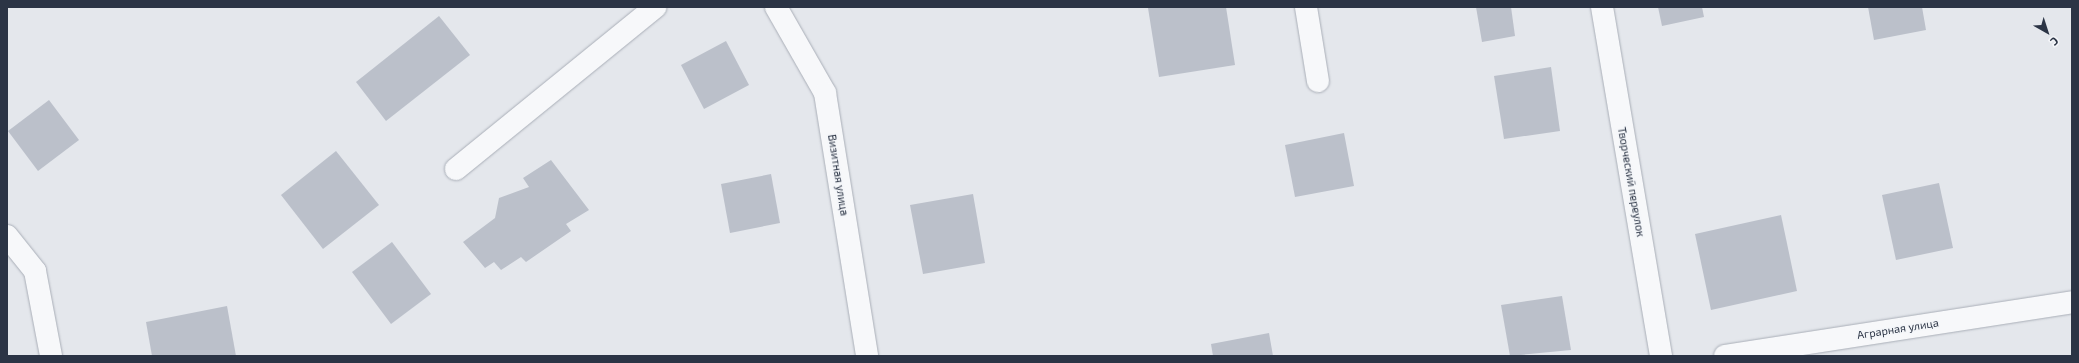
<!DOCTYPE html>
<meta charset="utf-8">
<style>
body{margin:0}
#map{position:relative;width:2079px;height:363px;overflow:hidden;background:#e4e7ec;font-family:"Exo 2",sans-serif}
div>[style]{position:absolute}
.building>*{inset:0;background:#bbc0ca}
.roads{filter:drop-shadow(0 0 1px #a9aeb7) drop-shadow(0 0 1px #a9aeb7)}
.minor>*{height:22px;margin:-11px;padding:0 11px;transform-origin:11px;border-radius:11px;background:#f7f8fa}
span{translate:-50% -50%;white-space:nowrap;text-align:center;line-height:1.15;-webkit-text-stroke:3px #f4f6f9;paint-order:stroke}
.street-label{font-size:11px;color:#2b3445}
.frame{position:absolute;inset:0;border:8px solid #2b3445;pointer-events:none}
.north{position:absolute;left:2027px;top:12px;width:40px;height:40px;-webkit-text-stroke:3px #f4f6f9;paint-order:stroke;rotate:141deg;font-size:11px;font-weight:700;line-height:16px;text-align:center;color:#2b3445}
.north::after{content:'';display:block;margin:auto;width:14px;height:18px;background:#2b3445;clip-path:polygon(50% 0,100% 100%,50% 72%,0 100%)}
</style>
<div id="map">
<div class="building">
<i style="clip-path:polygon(1157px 7px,1226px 7px,1235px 65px,1159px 77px,1148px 8px)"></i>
<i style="clip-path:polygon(1476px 7px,1511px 7px,1515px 36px,1482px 42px)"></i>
<i style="clip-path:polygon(1658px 7px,1702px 7px,1704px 17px,1662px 26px)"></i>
<i style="clip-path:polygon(1868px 7px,1922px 7px,1926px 30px,1874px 40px)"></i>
<i style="clip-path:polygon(439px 16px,470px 55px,386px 121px,356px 82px)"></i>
<i style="clip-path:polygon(726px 41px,749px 85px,704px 109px,681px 65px)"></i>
<i style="clip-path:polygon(1551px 67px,1560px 131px,1504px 139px,1494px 76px)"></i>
<i style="clip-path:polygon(49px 100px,79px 140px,38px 171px,8px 131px)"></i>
<i style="clip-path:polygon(1344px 133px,1354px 186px,1295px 197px,1285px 145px)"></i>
<i style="clip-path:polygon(336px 151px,379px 205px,323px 249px,281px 195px)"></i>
<i style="clip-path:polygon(551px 160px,589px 210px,566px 224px,571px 231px,526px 262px,521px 257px,501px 270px,494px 262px,485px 268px,463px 242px,495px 218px,499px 198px,529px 187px,523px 178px)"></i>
<i style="clip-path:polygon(771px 174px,780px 223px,730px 233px,721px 184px)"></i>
<i style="clip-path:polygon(1939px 183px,1953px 248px,1896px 260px,1882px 195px)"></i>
<i style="clip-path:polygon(973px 194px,985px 263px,923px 274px,910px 205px)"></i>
<i style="clip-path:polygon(1781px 215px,1797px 291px,1711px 310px,1695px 234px)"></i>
<i style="clip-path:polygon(392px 242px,431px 294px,391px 324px,352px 272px)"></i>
<i style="clip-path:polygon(1562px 296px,1571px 350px,1510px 356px,1501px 305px)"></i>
<i style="clip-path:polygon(227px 306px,236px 356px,152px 356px,146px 322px)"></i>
<i style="clip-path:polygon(1269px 333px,1273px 356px,1213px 356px,1211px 344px)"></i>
</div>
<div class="roads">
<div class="minor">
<i style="left:776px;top:7px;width:99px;rotate:60.3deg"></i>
<i style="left:825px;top:93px;width:266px;rotate:80.9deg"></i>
<i style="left:1306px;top:7px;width:75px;rotate:80.8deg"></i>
<i style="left:1602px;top:7px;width:354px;rotate:80.4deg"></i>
<i style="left:456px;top:169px;width:257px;rotate:-39.1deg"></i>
<i style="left:7px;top:236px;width:45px;rotate:51.3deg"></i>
<i style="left:35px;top:271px;width:86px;rotate:79.3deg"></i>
<i style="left:1725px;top:356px;width:351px;rotate:-8.8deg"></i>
</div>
</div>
<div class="street-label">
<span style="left:838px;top:175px;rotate:81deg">Визитная улица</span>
<span style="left:1631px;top:182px;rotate:80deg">Творческий переулок</span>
<span style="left:1898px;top:329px;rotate:-9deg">Аграрная улица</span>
</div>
<div class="frame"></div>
<div class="north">С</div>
</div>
